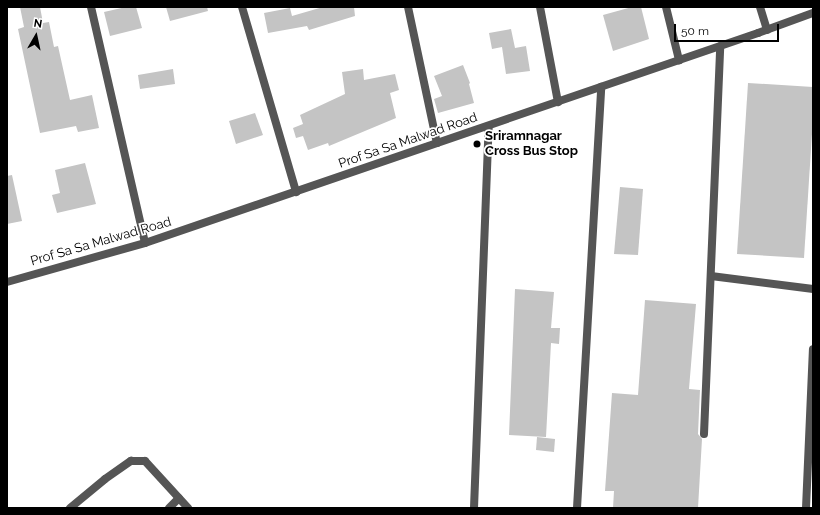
<!DOCTYPE html>
<style>
body{margin:0}
#map{position:relative;width:820px;height:515px;overflow:hidden;background:#fff;font-family:Raleway,sans-serif}
div>[style]{position:absolute}
.building>*{inset:0;background:#c4c4c4}
.minor>*{height:8px;margin:-4px;padding:0 4px;transform-origin:4px;border-radius:4px;background:#555}
.tertiary>*{height:8px;margin:-4px;padding:0 4px;transform-origin:4px;border-radius:4px;background:#555}
.dots>*{width:11px;height:11px;translate:-50% -50%;box-sizing:border-box;border:2px solid #fff;border-radius:50%}
span{translate:-50% -50%;white-space:nowrap;text-align:center;line-height:1.15;-webkit-text-stroke:3.5px #fff;paint-order:stroke}
.poi-label{font-size:13px;color:#000;font-weight:700}
.left{translate:0 -50%;text-align:left}
.street-label{font-size:13px;color:#000}
.frame{position:absolute;inset:0;border:8px solid #000;pointer-events:none}
.north{position:absolute;left:16px;top:16px;width:40px;height:40px;-webkit-text-stroke:3px #fff;paint-order:stroke;rotate:9deg;font-size:11px;font-weight:700;line-height:16px;text-align:center;color:#000}
.north::after{content:'';display:block;margin:auto;width:14px;height:18px;background:#000;clip-path:polygon(50% 0,100% 100%,50% 72%,0 100%)}
.scale{position:absolute;left:674px;top:24px;width:105px;height:18px;box-sizing:border-box;border:2px solid #000;border-top:0;padding-left:5px;font-size:12px;line-height:14px;white-space:nowrap;color:#000;-webkit-text-stroke:3px #fff;paint-order:stroke}
</style>
<div id="map">
<div class="building">
<i style="clip-path:polygon(20px 7px,40px 7px,43px 23px,49px 22px,54px 47px,58px 46px,70px 100px,92px 95px,99px 128px,78px 132px,76px 126px,40px 133px,18px 29px,24px 27px)"></i>
<i style="clip-path:polygon(126px 7px,136px 7px,142px 28px,110px 36px,104px 12px)"></i>
<i style="clip-path:polygon(166px 7px,207px 7px,208px 11px,170px 21px)"></i>
<i style="clip-path:polygon(323px 7px,354px 7px,355px 16px,309px 30px,307px 26px,268px 33px,264px 13px,290px 8px,292px 16px)"></i>
<i style="clip-path:polygon(632px 7px,641px 7px,649px 39px,613px 51px,603px 15px)"></i>
<i style="clip-path:polygon(511px 29px,515px 48px,526px 46px,530px 71px,506px 74px,502px 47px,492px 49px,489px 33px)"></i>
<i style="clip-path:polygon(463px 65px,470px 83px,469px 84px,474px 103px,438px 113px,434px 99px,442px 96px,434px 76px)"></i>
<i style="clip-path:polygon(173px 69px,175px 84px,140px 89px,138px 75px)"></i>
<i style="clip-path:polygon(363px 69px,364px 80px,395px 74px,399px 90px,390px 93px,396px 118px,329px 146px,328px 143px,308px 150px,303px 136px,296px 138px,293px 128px,303px 124px,300px 115px,345px 94px,342px 72px)"></i>
<i style="clip-path:polygon(748px 83px,813px 87px,813px 118px,804px 258px,737px 254px)"></i>
<i style="clip-path:polygon(255px 113px,263px 135px,236px 144px,229px 121px)"></i>
<i style="clip-path:polygon(85px 163px,96px 204px,57px 213px,52px 195px,60px 193px,55px 170px)"></i>
<i style="clip-path:polygon(12px 175px,22px 221px,7px 224px,7px 176px)"></i>
<i style="clip-path:polygon(620px 187px,643px 189px,638px 255px,614px 254px)"></i>
<i style="clip-path:polygon(515px 289px,554px 292px,551px 328px,560px 328px,559px 344px,551px 343px,546px 437px,509px 435px)"></i>
<i style="clip-path:polygon(645px 300px,696px 304px,689px 389px,700px 390px,698px 434px,702px 439px,698px 508px,613px 508px,614px 491px,605px 491px,612px 393px,638px 395px)"></i>
<i style="clip-path:polygon(537px 437px,555px 439px,554px 452px,536px 450px)"></i>
</div>
<div class="minor">
<i style="left:91px;top:7px;width:242px;rotate:77.1deg"></i>
<i style="left:242px;top:7px;width:193px;rotate:73.7deg"></i>
<i style="left:408px;top:7px;width:139px;rotate:78deg"></i>
<i style="left:540px;top:7px;width:97px;rotate:79.3deg"></i>
<i style="left:666px;top:7px;width:55px;rotate:76.2deg"></i>
<i style="left:760px;top:7px;width:24px;rotate:73deg"></i>
<i style="left:711px;top:276px;width:103px;rotate:7.3deg"></i>
<i style="left:704px;top:434px;width:388px;rotate:-87.6deg"></i>
<i style="left:70px;top:508px;width:45px;rotate:-39.6deg"></i>
<i style="left:105px;top:479px;width:32px;rotate:-35deg"></i>
<i style="left:131px;top:461px;width:14px"></i>
<i style="left:145px;top:461px;width:64px;rotate:47.5deg"></i>
<i style="left:169px;top:508px;width:14px;rotate:-45deg"></i>
<i style="left:474px;top:508px;width:382px;rotate:-87.8deg"></i>
<i style="left:577px;top:508px;width:422px;rotate:-86.7deg"></i>
<i style="left:806px;top:508px;width:159px;rotate:-87.5deg"></i>
</div>
<div class="tertiary">
<i style="left:7px;top:282px;width:143px;rotate:-15.8deg"></i>
<i style="left:145px;top:243px;width:648px;rotate:-18.91deg"></i>
<i style="left:758px;top:33px;width:59px;rotate:-20deg"></i>
</div>
<div class="dots">
<i style="left:477px;top:144px;background:#000"></i>
</div>
<div class="poi-label">
<span class="left" style="left:485px;top:144px">Sriramnagar<br>Cross Bus Stop</span>
</div>
<div class="street-label">
<span style="left:408px;top:141px;rotate:-19deg">Prof Sa Sa Malwad Road</span>
<span style="left:101px;top:242px;rotate:-16deg">Prof Sa Sa Malwad Road</span>
</div>
<div class="frame"></div>
<div class="north">N</div>
<div class="scale">50 m</div>
</div>
